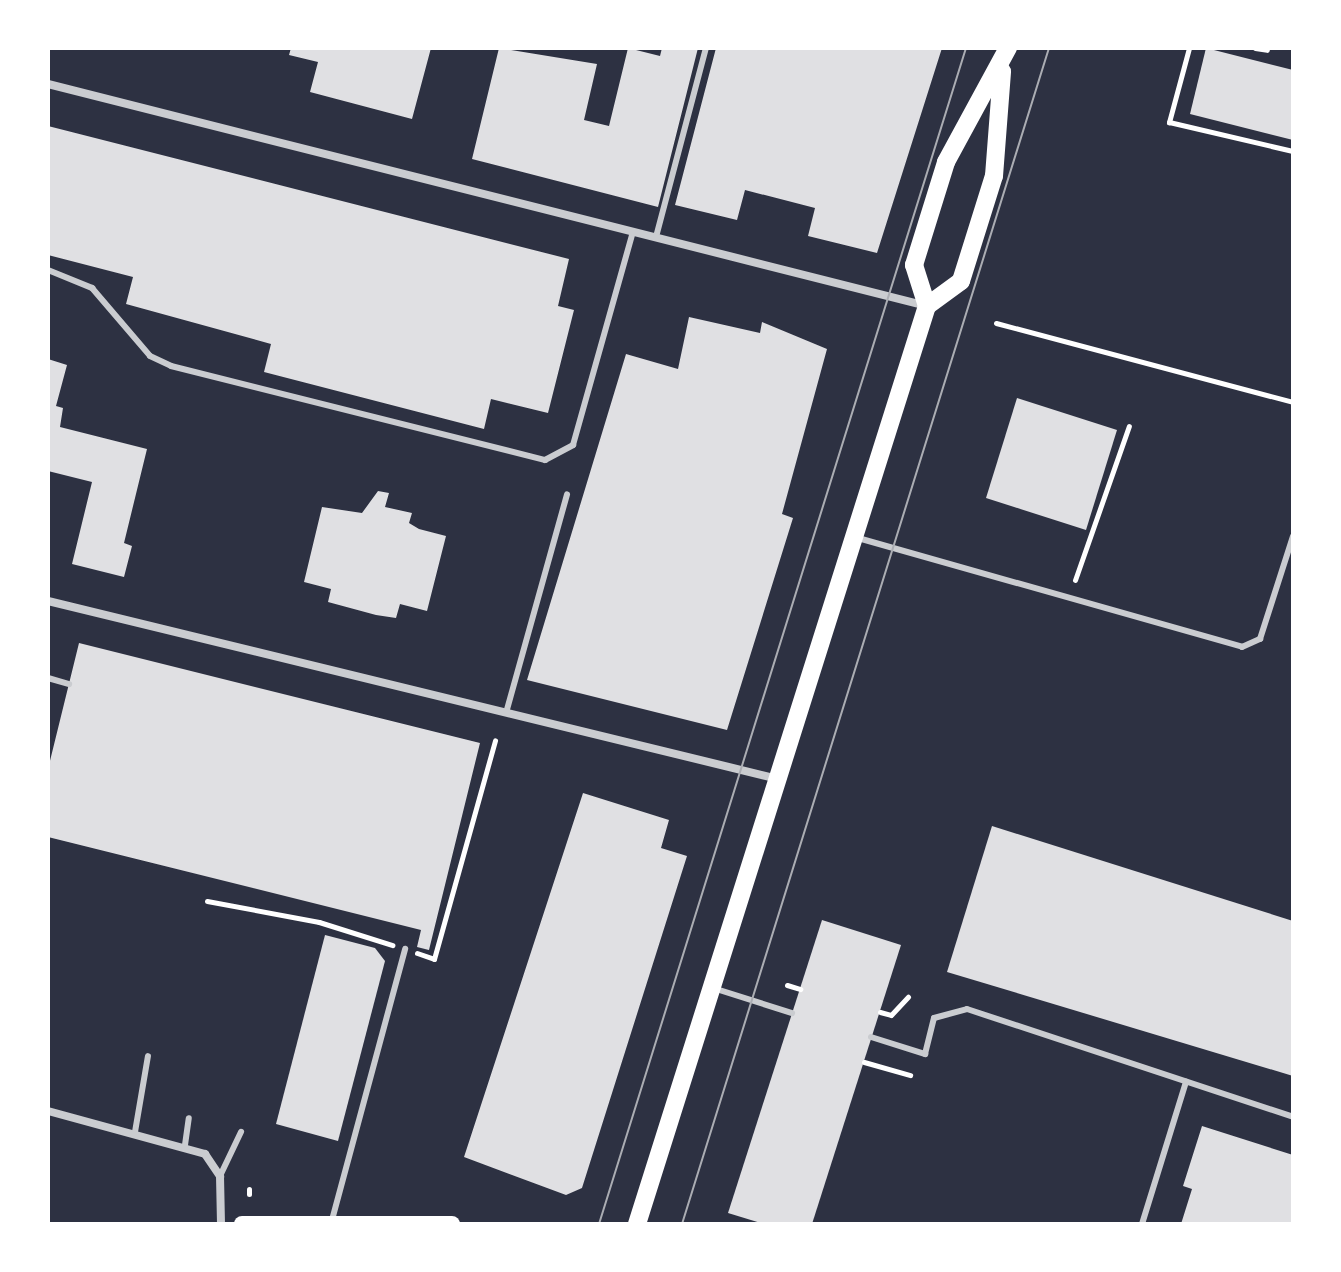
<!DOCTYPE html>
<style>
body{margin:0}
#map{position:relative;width:1341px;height:1272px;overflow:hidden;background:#2d3142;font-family:Ubuntu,sans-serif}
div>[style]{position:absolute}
.building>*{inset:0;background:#e0e0e3}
.path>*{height:5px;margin:-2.5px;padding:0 2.5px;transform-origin:2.5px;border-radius:2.5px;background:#fff}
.service>*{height:6px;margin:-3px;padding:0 3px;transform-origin:3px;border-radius:3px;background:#caccd0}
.minor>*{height:8px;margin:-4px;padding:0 4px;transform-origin:4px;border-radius:4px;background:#caccd0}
.secondary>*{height:16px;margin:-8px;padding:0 8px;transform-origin:8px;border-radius:8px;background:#fff}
.primary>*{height:18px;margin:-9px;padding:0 9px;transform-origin:9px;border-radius:9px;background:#fff}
.tram>*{height:2px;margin:-1px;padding:0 1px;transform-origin:1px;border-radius:1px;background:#abadb3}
span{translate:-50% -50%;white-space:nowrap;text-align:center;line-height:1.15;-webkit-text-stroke:6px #fff;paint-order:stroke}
.frame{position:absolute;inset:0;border:50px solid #fff;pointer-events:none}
</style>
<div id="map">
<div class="building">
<i style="clip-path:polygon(291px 48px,431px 48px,412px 119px,310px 92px,318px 62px,289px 55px)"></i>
<i style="clip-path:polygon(499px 48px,597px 64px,584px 120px,609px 126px,628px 48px,660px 56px,662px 48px,698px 48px,658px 207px,472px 159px)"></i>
<i style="clip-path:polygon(716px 48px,942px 48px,877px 253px,808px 236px,815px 208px,745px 190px,737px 220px,675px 205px)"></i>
<i style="clip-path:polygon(1206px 48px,1293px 70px,1293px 140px,1190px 114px)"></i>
<i style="clip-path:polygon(48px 126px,569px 259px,558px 306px,574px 310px,548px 413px,491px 399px,484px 429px,264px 372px,271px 344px,126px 304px,133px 277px,48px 255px)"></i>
<i style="clip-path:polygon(689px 317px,760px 333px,762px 322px,827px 349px,782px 514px,793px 518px,727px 730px,527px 680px,626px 354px,678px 369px)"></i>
<i style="clip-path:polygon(48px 359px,67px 365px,56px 406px,63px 408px,60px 427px,147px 449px,124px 543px,132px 546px,124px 577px,72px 564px,92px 482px,48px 471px)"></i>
<i style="clip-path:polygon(1017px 398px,1117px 430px,1086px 530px,986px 498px)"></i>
<i style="clip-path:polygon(378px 491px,389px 493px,385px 507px,412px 513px,409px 523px,419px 529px,446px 536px,427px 611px,400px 604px,396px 618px,376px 615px,328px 602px,331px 589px,304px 582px,322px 507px,362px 513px)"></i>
<i style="clip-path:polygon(79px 643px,480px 743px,429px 950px,417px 947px,421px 930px,48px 837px,48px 769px)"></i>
<i style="clip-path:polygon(583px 793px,669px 820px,661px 848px,687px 856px,582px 1188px,566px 1195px,464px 1157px)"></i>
<i style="clip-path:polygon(992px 826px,1293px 921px,1293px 1076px,947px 972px)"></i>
<i style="clip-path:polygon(822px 920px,901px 945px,812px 1224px,764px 1224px,728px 1213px)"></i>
<i style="clip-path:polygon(325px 935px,375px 948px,385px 961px,338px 1141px,276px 1124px)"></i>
<i style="clip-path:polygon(1202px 1126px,1293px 1155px,1293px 1224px,1181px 1224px,1192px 1189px,1183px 1186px)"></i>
</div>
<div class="path">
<i style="left:1189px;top:48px;width:77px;rotate:105.1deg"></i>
<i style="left:1169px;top:122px;width:127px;rotate:13.2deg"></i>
<i style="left:1255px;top:48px;width:12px;rotate:9deg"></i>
<i style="left:996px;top:323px;width:307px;rotate:14.9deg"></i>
<i style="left:1075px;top:580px;width:163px;rotate:-70.7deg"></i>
<i style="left:207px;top:901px;width:114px;rotate:10.6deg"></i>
<i style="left:319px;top:922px;width:77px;rotate:17.5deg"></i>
<i style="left:417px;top:953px;width:18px;rotate:19deg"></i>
<i style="left:434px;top:959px;width:227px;rotate:-74.4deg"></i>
<i style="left:787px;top:985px;width:14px;rotate:17deg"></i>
<i style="left:880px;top:1012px;width:11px;rotate:15deg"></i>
<i style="left:891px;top:1015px;width:25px;rotate:-47deg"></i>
<i style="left:864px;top:1062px;width:48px;rotate:15.8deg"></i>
<i style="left:249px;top:1194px;width:5px;rotate:-90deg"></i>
</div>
<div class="service">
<i style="left:656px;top:237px;width:196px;rotate:-75.2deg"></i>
<i style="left:48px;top:270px;width:48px;rotate:22.2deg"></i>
<i style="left:92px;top:288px;width:89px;rotate:49.5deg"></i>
<i style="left:150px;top:356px;width:23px;rotate:25deg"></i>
<i style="left:171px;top:366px;width:386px;rotate:14.1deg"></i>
<i style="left:545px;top:460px;width:32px;rotate:-28deg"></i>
<i style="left:573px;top:445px;width:221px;rotate:-74.3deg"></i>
<i style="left:858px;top:538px;width:399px;rotate:15.8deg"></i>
<i style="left:1242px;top:647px;width:20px;rotate:-24deg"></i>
<i style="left:1260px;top:639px;width:108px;rotate:-72.2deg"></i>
<i style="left:48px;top:678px;width:22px;rotate:16deg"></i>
<i style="left:506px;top:713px;width:227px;rotate:-74.4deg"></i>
<i style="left:713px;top:988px;width:83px;rotate:17.6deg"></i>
<i style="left:871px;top:1037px;width:57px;rotate:17.5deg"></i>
<i style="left:925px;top:1054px;width:37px;rotate:-76deg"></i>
<i style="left:934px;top:1018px;width:34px;rotate:-15deg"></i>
<i style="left:967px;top:1009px;width:343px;rotate:18.3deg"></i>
<i style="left:135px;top:1132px;width:77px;rotate:-80.3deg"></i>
<i style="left:185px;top:1145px;width:27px;rotate:-82deg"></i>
<i style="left:220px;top:1176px;width:49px;rotate:-64.5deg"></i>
<i style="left:332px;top:1220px;width:281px;rotate:-74.9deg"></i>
<i style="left:1142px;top:1224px;width:149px;rotate:-72.8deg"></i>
</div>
<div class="minor">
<i style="left:48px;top:84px;width:907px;rotate:14.17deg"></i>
<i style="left:48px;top:601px;width:751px;rotate:13.7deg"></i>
<i style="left:48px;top:1111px;width:163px;rotate:15.3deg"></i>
<i style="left:205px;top:1154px;width:27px;rotate:56deg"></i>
<i style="left:220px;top:1176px;width:48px;rotate:88.8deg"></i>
</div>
<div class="secondary">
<i style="left:242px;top:1224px;width:210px"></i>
</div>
<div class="primary">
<i style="left:927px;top:306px;width:42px;rotate:-36.3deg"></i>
<i style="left:961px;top:281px;width:110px;rotate:-72.6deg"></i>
<i style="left:994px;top:176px;width:105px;rotate:-85.6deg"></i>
<i style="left:637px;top:1224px;width:963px;rotate:-72.47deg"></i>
<i style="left:927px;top:306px;width:43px;rotate:-107.6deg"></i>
<i style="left:914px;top:265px;width:108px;rotate:-72.7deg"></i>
<i style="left:946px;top:162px;width:130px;rotate:-61.5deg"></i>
</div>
<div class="tram">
<i style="left:599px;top:1224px;width:1232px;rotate:-72.67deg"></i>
<i style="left:682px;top:1224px;width:1232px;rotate:-72.67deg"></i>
</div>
<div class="frame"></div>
</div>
